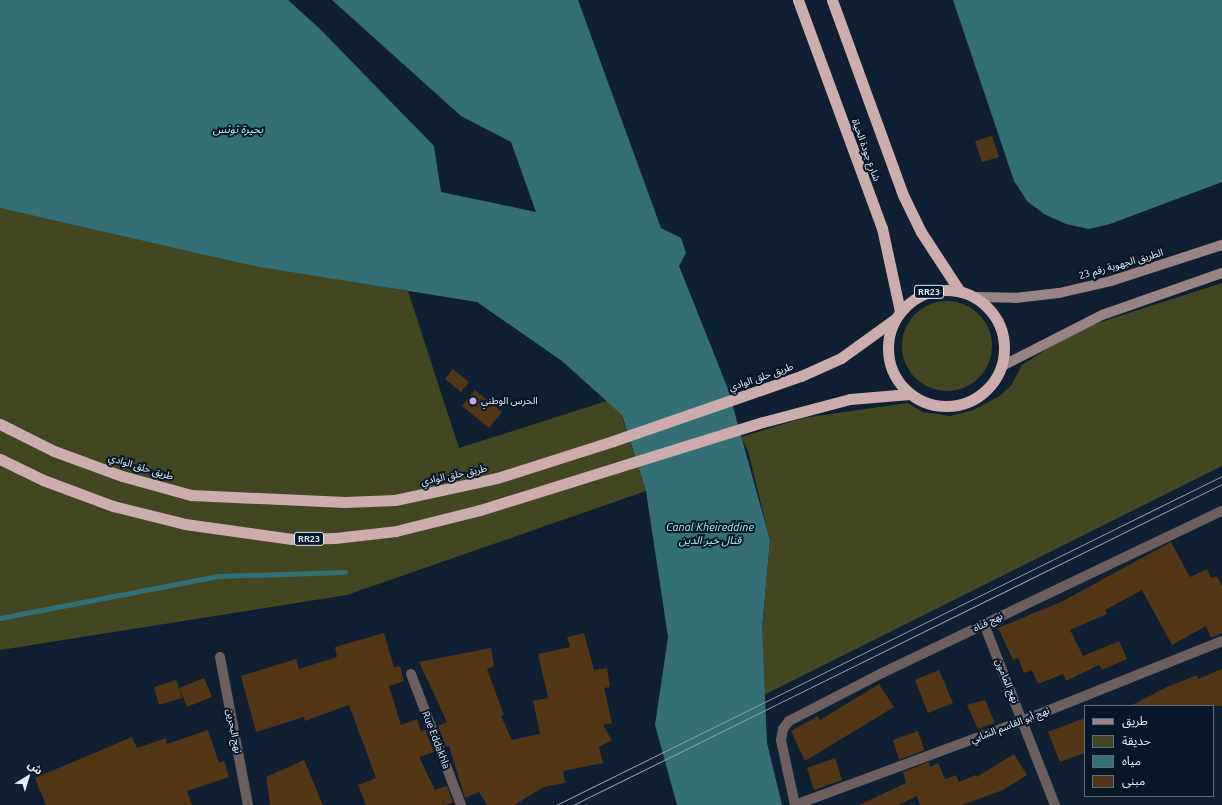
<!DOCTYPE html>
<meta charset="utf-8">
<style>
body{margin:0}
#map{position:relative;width:1222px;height:805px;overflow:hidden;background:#0e2032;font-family:Ubuntu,"Noto Sans Arabic",sans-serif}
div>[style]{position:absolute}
.green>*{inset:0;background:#424721}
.round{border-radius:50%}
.water>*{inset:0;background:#346f75}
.stream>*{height:5px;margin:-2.5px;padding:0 2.5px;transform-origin:2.5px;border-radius:2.5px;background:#346f75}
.building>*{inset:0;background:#523615}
.minor>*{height:10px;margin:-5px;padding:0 5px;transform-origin:5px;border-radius:5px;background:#6d5f5f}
.secondary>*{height:10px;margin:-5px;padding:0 5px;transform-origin:5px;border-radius:5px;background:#9a8384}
.trunk>*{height:11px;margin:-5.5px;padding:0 5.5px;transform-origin:5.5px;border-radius:5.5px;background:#cdacae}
.trunk>.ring{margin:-5.5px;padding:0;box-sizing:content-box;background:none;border:11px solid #cdacae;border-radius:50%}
.tram>*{height:1px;margin:-0.5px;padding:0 0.5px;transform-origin:0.5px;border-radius:0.5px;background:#919ead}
.dots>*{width:11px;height:11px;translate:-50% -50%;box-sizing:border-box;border:2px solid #051728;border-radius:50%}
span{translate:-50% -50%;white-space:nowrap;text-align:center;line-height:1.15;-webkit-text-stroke:4px #051728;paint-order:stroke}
.shield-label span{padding:1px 3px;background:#051728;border:1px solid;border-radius:3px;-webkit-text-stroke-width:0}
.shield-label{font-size:9px;color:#e2edfa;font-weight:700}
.street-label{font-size:10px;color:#e2edfa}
.poi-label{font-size:10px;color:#e2edfa}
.left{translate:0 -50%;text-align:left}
.water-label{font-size:11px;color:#a9f2fa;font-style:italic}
.legend{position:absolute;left:1084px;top:705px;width:130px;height:92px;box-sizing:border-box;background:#051728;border:1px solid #5d6d7c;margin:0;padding:5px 7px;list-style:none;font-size:12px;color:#e2edfa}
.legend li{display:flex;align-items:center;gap:8px;height:20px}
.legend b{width:20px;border:1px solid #5d6d7c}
.north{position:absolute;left:8px;top:757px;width:40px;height:40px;-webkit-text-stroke:3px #051728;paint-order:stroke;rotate:38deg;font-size:11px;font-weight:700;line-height:16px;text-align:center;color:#e2edfa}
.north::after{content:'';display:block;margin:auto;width:14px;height:18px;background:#e2edfa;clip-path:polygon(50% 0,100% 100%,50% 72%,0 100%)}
</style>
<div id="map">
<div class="green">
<i style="clip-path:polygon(0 208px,254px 265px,408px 291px,459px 448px,616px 398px,646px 491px,347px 595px,0 650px)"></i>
<i style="clip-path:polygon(1222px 283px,1222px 466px,756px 699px,770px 540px,748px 451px,741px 437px,803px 418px,907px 403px,923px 412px,950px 416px,973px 410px,998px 397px,1011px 386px,1022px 365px,1076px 330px)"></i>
<i class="round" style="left:902px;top:301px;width:90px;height:90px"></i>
</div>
<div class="water">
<i style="clip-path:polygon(0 0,288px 0,319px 28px,434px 146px,441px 192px,536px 212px,511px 142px,461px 116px,332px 0,578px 0,661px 228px,681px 238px,686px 253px,679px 266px,728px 389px,770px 540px,762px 629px,767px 743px,782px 805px,677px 805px,655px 725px,668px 637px,646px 491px,622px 415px,562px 361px,477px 302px,254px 266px,0 208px)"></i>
<i style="clip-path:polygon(953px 0,1222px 0,1222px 182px,1110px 224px,1089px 229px,1066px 224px,1044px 214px,1027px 201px,1014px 181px)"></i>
</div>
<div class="stream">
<i style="left:0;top:618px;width:222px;rotate:-10.9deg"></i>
<i style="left:218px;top:576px;width:127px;rotate:-1.8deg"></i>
</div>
<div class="building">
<i style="clip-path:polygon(992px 136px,999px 157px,982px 162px,975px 141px)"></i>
<i style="clip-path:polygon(453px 369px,469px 382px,461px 392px,445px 379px)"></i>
<i style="clip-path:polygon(475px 390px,502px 412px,489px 428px,462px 406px)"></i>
<i style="clip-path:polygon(1171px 542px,1190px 577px,1207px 569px,1211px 578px,1217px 576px,1222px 586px,1222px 633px,1211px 638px,1206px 626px,1172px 645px,1142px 590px,1105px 610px,1107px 614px,1070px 630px,1083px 656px,1119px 641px,1127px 659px,1102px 670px,1099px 665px,1066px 681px,1063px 674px,1038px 684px,1032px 670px,1024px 673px,1018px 658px,1013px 660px,998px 628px,1063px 601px)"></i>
<i style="clip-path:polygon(384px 633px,394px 667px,400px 666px,404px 681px,389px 686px,401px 725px,417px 719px,421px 732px,425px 730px,434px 752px,419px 757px,435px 790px,447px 786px,453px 802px,446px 805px,366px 805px,358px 785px,376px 778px,349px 705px,305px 721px,304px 717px,256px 732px,241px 676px,296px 659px,299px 669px,337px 657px,335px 647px)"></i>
<i style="clip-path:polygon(584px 633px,594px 670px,607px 668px,610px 687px,604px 688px,612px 723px,603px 725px,612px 740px,599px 747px,603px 763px,563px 771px,565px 783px,544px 787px,514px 805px,487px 805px,479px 792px,465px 798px,449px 746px,446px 747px,438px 726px,447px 722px,419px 662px,491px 648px,494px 666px,487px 669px,504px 715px,501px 716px,512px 740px,540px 734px,533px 701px,548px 698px,538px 654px,570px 647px,567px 637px)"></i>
<i style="clip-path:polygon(1222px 669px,1222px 706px,1130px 706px,1167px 687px,1197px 675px,1198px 679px)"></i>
<i style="clip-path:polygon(939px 670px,953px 703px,928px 713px,915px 680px)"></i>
<i style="clip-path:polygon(204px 678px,212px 697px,187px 707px,179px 688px)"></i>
<i style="clip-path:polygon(176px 680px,182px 698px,159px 705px,154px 687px)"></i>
<i style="clip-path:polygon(879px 684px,894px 707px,805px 761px,791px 731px,818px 716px,820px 720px)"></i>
<i style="clip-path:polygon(985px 700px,995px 723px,978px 729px,967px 705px)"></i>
<i style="clip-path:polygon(1085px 718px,1085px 753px,1060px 762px,1048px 732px)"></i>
<i style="clip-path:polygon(208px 730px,219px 763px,224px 761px,229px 777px,187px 791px,192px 805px,46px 805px,35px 778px,132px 737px,137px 748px,166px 738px,167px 744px)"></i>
<i style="clip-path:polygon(918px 731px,924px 750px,899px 760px,893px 740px)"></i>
<i style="clip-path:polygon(1014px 754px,1027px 775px,1003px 790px,962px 805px,920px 805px,917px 796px,899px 805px,859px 805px,906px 783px,903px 772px,929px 762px,930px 767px,938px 763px,945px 779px,956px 775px,959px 782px,976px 775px,977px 777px)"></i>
<i style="clip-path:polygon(835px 758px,842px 780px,814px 790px,807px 768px)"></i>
<i style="clip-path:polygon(304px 760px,323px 805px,270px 805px,266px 777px)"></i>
</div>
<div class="minor">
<i style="left:984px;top:624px;width:194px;rotate:68.6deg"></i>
<i style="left:220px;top:657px;width:151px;rotate:79.3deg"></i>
<i style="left:411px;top:674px;width:140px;rotate:69.1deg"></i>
<i style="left:795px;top:805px;width:66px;rotate:-102.2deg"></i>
<i style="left:781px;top:740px;width:11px;rotate:-80deg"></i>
<i style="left:783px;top:729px;width:10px;rotate:-53deg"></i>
<i style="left:789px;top:721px;width:105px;rotate:-27.3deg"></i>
<i style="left:882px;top:673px;width:377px;rotate:-25.5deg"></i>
<i style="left:795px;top:805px;width:242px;rotate:-20.3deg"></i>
<i style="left:1022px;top:721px;width:215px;rotate:-21.8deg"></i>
</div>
<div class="secondary">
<i style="left:976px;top:297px;width:39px;rotate:1deg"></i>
<i style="left:1015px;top:298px;width:44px;rotate:-6.5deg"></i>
<i style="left:1059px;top:293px;width:53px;rotate:-13deg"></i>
<i style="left:1111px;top:281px;width:117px;rotate:-18deg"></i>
<i style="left:1002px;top:366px;width:112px;rotate:-27deg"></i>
<i style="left:1102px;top:315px;width:127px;rotate:-19.3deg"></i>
</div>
<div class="trunk">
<i style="left:798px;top:0;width:243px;rotate:69.8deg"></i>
<i style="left:882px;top:228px;width:85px;rotate:77.8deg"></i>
<i style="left:832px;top:0;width:208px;rotate:70deg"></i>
<i style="left:903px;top:195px;width:41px;rotate:64.1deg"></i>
<i style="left:921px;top:232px;width:69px;rotate:56.8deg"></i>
<i class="ring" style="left:888px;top:290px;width:105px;height:105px"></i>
<i style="left:0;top:424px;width:60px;rotate:26.6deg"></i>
<i style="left:54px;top:451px;width:72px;rotate:20.2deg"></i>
<i style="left:122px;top:476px;width:72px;rotate:15.4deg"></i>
<i style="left:191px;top:495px;width:154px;rotate:2.6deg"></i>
<i style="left:345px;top:502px;width:50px;rotate:-2.3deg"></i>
<i style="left:395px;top:500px;width:104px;rotate:-12.2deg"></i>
<i style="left:497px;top:478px;width:122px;rotate:-17.7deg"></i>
<i style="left:613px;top:441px;width:199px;rotate:-19.1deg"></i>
<i style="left:801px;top:376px;width:44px;rotate:-24.2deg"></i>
<i style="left:841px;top:358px;width:67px;rotate:-35.8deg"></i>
<i style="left:0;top:459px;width:48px;rotate:26deg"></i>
<i style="left:43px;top:480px;width:75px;rotate:20.4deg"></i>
<i style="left:113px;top:506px;width:74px;rotate:14deg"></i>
<i style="left:185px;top:524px;width:108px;rotate:8deg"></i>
<i style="left:292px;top:539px;width:43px;rotate:-1.3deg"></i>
<i style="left:335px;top:538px;width:61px;rotate:-6.5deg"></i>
<i style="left:396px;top:531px;width:87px;rotate:-14deg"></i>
<i style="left:480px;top:510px;width:296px;rotate:-17.3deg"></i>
<i style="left:763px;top:422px;width:90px;rotate:-14.8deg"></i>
<i style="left:850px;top:399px;width:60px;rotate:-4.8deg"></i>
</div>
<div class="tram">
<i style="left:556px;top:805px;width:743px;rotate:-26.29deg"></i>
<i style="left:573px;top:805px;width:724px;rotate:-26.32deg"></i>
</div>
<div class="dots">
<i style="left:473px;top:401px;background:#c4a7f1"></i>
</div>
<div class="shield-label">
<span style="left:929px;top:292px">RR23</span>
<span style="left:309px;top:539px">RR23</span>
</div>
<div class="street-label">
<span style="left:866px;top:150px;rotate:70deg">شارع جودة الحياة</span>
<span style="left:1121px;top:264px;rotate:-16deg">الطريق الجهوية رقم 23</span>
<span style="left:761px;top:377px;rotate:-19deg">طريق حلق الوادي</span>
<span style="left:141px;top:467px;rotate:17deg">طريق حلق الوادي</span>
<span style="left:454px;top:475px;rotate:-12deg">طريق حلق الوادي</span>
<span style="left:988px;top:622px;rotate:-26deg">نهج قناة</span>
<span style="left:1007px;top:681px;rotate:68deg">نهج المامون</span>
<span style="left:1010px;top:725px;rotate:-21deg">نهج أبو القاسم الشابي</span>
<span style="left:234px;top:731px;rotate:79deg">نهج البحرين</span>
<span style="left:436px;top:740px;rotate:69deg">Rue Eddakhla</span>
</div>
<div class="poi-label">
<span class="left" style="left:481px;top:401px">الحرس الوطني</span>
</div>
<div class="water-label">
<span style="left:238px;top:129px">بحيرة تونس</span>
<span style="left:710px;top:534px">Canal Kheireddine<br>قنال خير الدين</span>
</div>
<ul class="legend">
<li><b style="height:5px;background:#9a8384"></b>طريق</li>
<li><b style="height:11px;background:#424721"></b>حديقة</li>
<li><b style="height:11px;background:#346f75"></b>مياه</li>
<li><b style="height:11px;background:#523615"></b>مبنى</li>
</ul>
<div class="north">ش</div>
</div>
